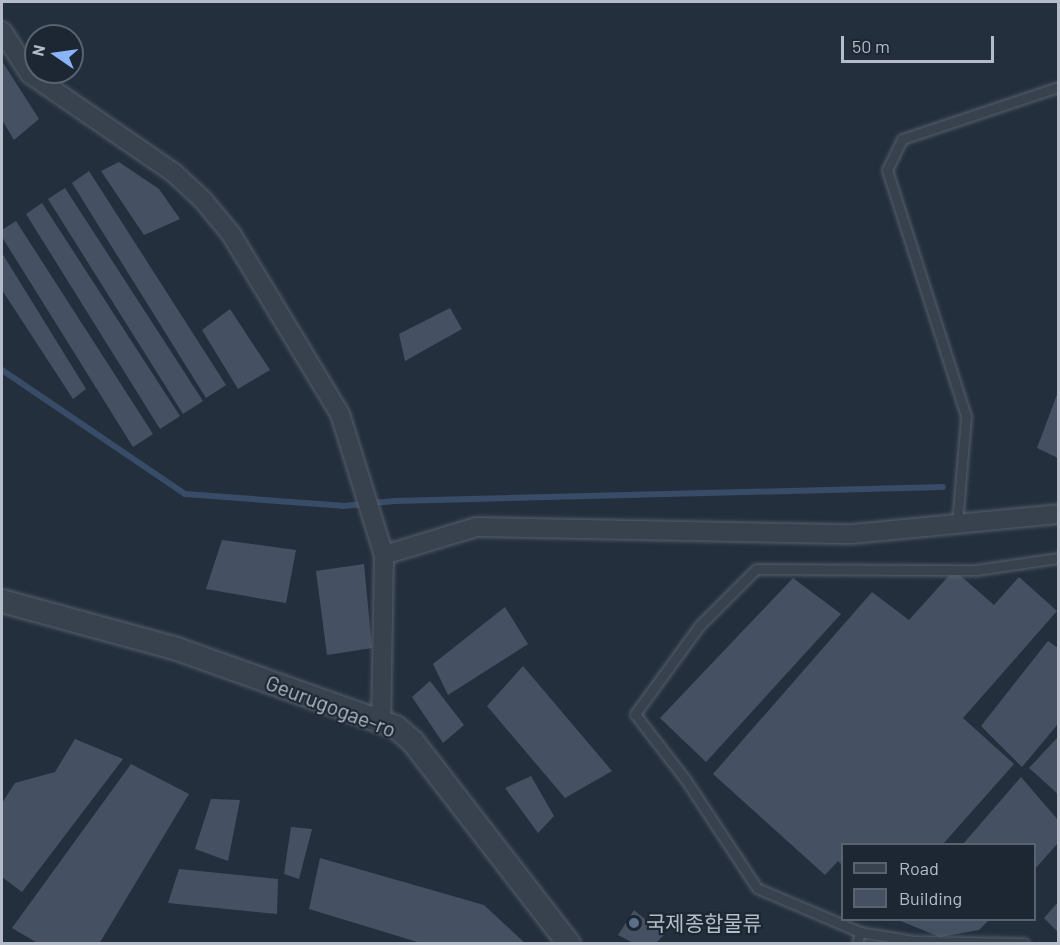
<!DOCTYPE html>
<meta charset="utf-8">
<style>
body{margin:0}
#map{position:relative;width:1060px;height:945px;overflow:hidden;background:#242f3e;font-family:Barlow,"Noto Sans KR",sans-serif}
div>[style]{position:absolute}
.stream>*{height:6px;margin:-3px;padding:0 3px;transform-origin:3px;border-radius:3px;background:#394c67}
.building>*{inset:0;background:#455162}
.roads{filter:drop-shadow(0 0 2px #565f6c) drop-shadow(0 0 2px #565f6c)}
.service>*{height:9px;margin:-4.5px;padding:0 4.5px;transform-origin:4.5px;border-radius:4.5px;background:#38414e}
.minor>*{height:18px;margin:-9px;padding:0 9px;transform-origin:9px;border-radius:9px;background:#38414e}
.tertiary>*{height:22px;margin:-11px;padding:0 11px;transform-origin:11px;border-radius:11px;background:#38414e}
.dots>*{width:16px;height:16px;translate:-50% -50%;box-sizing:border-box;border:3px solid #1d2633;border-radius:50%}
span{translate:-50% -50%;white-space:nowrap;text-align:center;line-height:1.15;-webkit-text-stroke:4.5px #1d2633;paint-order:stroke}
.street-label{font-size:21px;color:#b4bcc9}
.poi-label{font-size:21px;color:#b4bcc9}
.left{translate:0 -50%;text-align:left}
.frame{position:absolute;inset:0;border:3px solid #b4bcc9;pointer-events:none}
.legend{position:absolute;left:841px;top:843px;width:195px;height:78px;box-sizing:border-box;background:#1d2633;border:2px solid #59626f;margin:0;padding:8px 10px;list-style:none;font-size:18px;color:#b4bcc9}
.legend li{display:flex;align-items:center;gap:12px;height:30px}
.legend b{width:30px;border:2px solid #59626f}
.north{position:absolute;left:24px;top:24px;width:60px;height:60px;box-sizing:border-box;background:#1d2633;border:2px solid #59626f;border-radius:50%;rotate:283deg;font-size:16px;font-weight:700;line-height:24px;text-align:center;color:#b4bcc9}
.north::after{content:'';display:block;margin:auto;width:21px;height:27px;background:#8ab4f8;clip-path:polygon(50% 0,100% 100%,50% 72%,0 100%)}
.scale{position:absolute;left:841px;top:36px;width:153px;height:27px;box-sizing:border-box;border:3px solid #b4bcc9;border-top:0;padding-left:8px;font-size:18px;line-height:21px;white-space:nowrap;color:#b4bcc9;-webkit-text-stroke:4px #1d2633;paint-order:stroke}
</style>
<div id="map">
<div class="stream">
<i style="left:2px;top:370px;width:221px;rotate:34.1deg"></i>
<i style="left:185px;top:494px;width:158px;rotate:4.3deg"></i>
<i style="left:343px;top:506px;width:52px;rotate:-5.5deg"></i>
<i style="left:395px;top:501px;width:548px;rotate:-1.46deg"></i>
</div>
<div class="building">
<i style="clip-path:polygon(2px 61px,39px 119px,14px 140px,2px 120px)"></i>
<i style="clip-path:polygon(119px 162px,159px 189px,180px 219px,144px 235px,101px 171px)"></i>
<i style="clip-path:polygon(89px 171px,226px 385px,206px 398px,72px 183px)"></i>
<i style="clip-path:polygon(65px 188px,203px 401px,183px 414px,48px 199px)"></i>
<i style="clip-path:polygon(42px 203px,180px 416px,160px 429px,26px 214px)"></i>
<i style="clip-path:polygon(16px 221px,153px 434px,133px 447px,2px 237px,2px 230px)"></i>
<i style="clip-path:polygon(2px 253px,86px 389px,73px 399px,2px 290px)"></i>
<i style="clip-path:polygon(450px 308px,462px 329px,405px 361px,399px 334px)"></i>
<i style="clip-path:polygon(230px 309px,270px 370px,238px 389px,202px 330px)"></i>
<i style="clip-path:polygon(1058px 392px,1058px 458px,1037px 448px)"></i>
<i style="clip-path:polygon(222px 540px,296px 550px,286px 603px,206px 589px)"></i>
<i style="clip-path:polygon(364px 564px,372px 648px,327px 655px,316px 571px)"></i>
<i style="clip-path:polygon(954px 570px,994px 605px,1019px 577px,1057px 611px,963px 718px,1014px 764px,943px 844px,842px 844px,842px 865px,838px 861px,825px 875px,713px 774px,872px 592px,909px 620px)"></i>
<i style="clip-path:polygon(793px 578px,841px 614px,706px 762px,660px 718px)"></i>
<i style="clip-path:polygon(505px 607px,528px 644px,448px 695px,433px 664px)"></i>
<i style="clip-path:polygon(1048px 641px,1058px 648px,1058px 724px,1022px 767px,981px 726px)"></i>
<i style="clip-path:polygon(523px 666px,612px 771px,565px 798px,487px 706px)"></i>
<i style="clip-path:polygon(430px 681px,464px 725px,443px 743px,412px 697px)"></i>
<i style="clip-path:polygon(1058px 737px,1058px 794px,1029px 768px)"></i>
<i style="clip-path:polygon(75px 739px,123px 759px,22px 892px,2px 877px,2px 803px,15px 783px,55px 772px)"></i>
<i style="clip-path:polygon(131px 764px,189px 794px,99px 944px,39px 944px,12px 928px)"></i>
<i style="clip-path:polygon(531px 776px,554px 816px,538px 833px,505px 788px)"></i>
<i style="clip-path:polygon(1021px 777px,1058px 820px,1058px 843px,1034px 870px,1034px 844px,963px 844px)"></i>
<i style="clip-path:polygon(211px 799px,240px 800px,228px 861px,195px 849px)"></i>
<i style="clip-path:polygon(291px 827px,312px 829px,299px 879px,284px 874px)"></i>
<i style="clip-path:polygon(320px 858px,484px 905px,526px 944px,424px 944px,309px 909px)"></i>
<i style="clip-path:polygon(179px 869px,278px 879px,277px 914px,168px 903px)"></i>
<i style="clip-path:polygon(1058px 902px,1058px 932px,1044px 918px)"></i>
<i style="clip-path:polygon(634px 910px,664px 935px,655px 944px,635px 944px,618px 935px)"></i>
<i style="clip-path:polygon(898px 920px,989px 920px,979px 930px,940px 937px)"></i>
</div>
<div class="roads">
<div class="service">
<i style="left:957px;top:524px;width:108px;rotate:-85.2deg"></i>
<i style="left:966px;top:416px;width:258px;rotate:-107.8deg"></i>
<i style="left:887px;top:170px;width:34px;rotate:-64deg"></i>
<i style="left:902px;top:139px;width:164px;rotate:-18.4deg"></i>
<i style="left:860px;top:932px;width:54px;rotate:9.6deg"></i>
<i style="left:913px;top:941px;width:111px;rotate:1deg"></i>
<i style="left:857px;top:944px;width:12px;rotate:-76deg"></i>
<i style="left:860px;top:932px;width:112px;rotate:-156.9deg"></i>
<i style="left:757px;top:888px;width:131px;rotate:-123.4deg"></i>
<i style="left:685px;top:779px;width:82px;rotate:-127.6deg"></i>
<i style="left:635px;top:714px;width:110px;rotate:-53.9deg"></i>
<i style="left:700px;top:625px;width:79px;rotate:-45deg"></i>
<i style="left:756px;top:569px;width:220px;rotate:0.3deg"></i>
<i style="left:976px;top:570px;width:83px;rotate:-8.3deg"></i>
</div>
<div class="minor">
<i style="left:2px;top:31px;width:51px;rotate:56.9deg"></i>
<i style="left:30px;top:74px;width:175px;rotate:34.5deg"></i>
<i style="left:174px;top:173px;width:40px;rotate:43deg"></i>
<i style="left:203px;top:200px;width:44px;rotate:50.5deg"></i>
<i style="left:231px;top:234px;width:210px;rotate:58.8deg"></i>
<i style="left:340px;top:414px;width:148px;rotate:72.7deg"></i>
<i style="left:384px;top:555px;width:166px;rotate:91deg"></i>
<i style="left:384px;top:555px;width:97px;rotate:-16.8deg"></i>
<i style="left:477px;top:527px;width:375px;rotate:1.1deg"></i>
<i style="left:852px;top:534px;width:207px;rotate:-5.5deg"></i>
</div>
<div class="tertiary">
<i style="left:2px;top:601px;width:181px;rotate:15.3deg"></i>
<i style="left:177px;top:649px;width:232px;rotate:19.6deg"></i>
<i style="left:396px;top:727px;width:23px;rotate:41deg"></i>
<i style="left:413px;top:742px;width:255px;rotate:52.3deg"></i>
</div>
</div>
<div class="dots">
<i style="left:634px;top:923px;background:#5c6f8a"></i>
</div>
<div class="street-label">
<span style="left:331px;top:706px;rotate:21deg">Geurugogae-ro</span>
</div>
<div class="poi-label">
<span class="left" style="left:646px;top:923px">국제종합물류</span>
</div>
<div class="frame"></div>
<ul class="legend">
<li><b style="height:8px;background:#38414e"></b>Road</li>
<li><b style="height:16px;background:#455162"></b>Building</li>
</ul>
<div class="north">N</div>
<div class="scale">50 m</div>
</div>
